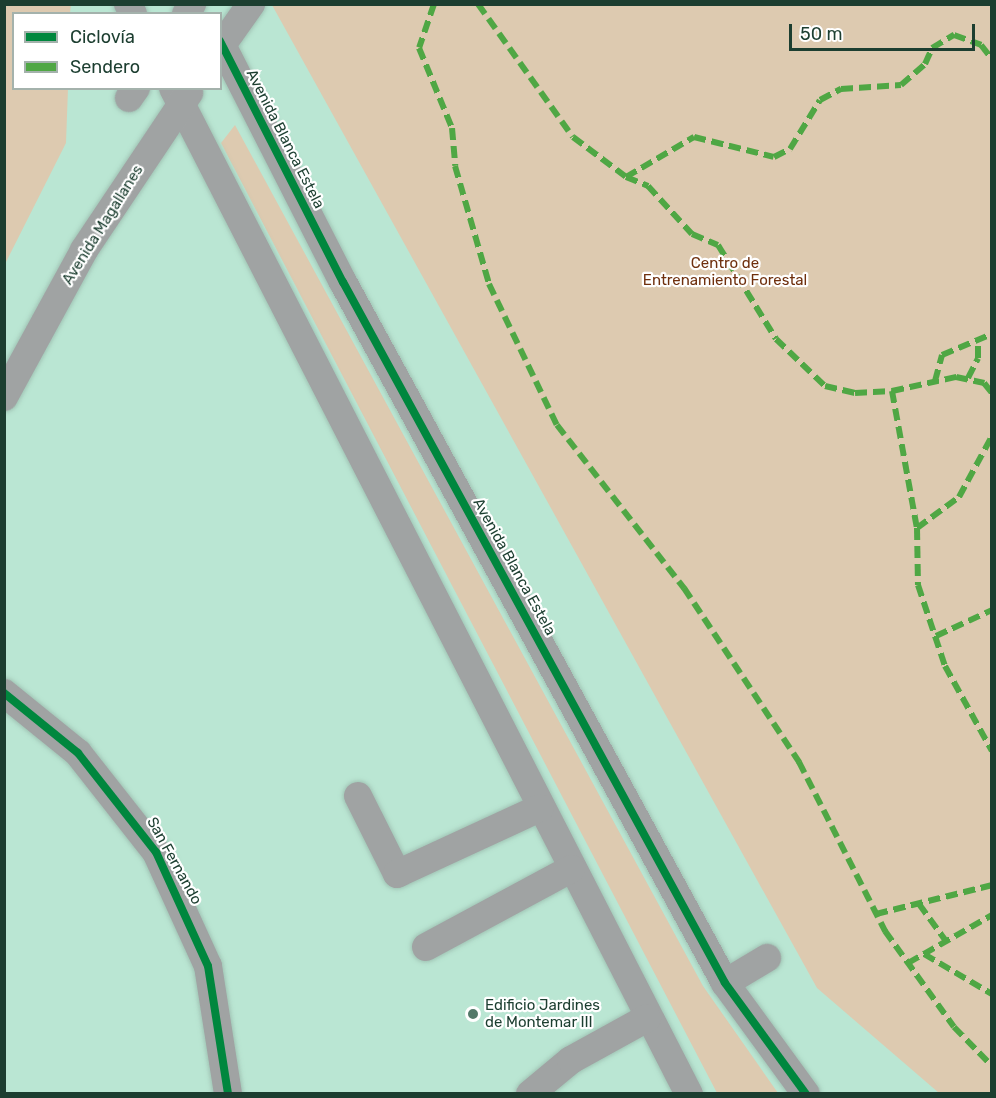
<!DOCTYPE html>
<meta charset="utf-8">
<style>
body{margin:0}
#map{position:relative;width:996px;height:1098px;overflow:hidden;background:#bae6d3;font-family:Rubik,sans-serif}
div>[style]{position:absolute}
.green>*{inset:0;background:#ddcab0}
.roads{filter:drop-shadow(0 0 2px #a1c4b5) drop-shadow(0 0 2px #a1c4b5)}
.minor>*{height:28px;margin:-14px;padding:0 14px;transform-origin:14px;border-radius:14px;background:#a0a3a3}
.quiet>*{height:6px;margin-top:-3px;transform-origin:0;background:repeating-linear-gradient(90deg,#4fa744 0 12px,transparent 0 18px)}
.cycleway>*{height:8px;margin:-4px;padding:0 4px;transform-origin:4px;border-radius:4px;background:#00873e}
.dots>*{width:16px;height:16px;translate:-50% -50%;box-sizing:border-box;border:3px solid #fff;border-radius:50%}
span{translate:-50% -50%;white-space:nowrap;text-align:center;line-height:1.15;-webkit-text-stroke:4.5px #fff;paint-order:stroke}
.street-label{font-size:15px;color:#1c3e30}
.park-label{font-size:15px;color:#6f300e}
.poi-label{font-size:15px;color:#1c3e30}
.left{translate:0 -50%;text-align:left}
.frame{position:absolute;inset:0;border:6px solid #1c3e30;pointer-events:none}
.legend{position:absolute;left:12px;top:12px;width:210px;height:78px;box-sizing:border-box;background:#fff;border:2px solid #a4b2ac;margin:0;padding:8px 10px;list-style:none;font-size:18px;color:#1c3e30}
.legend li{display:flex;align-items:center;gap:12px;height:30px}
.legend b{width:30px;border:2px solid #a4b2ac}
.scale{position:absolute;left:789px;top:24px;width:186px;height:27px;box-sizing:border-box;border:3px solid #1c3e30;border-top:0;padding-left:8px;font-size:18px;line-height:21px;white-space:nowrap;color:#1c3e30;-webkit-text-stroke:4px #fff;paint-order:stroke}
</style>
<div id="map">
<div class="green">
<i style="clip-path:polygon(5px 4px,71px 5px,70px 13px,14px 14px,14px 88px,68px 89px,66px 143px,5px 264px)"></i>
<i style="clip-path:polygon(272px 5px,991px 5px,991px 1093px,939px 1093px,817px 988px)"></i>
<i style="clip-path:polygon(235px 125px,703px 986px,778px 1093px,717px 1093px,221px 143px)"></i>
</div>
<div class="roads">
<div class="minor">
<i style="left:128px;top:4px;width:11px;rotate:63deg"></i>
<i style="left:186px;top:14px;width:12px;rotate:-59deg"></i>
<i style="left:220px;top:41px;width:271px;rotate:63deg"></i>
<i style="left:343px;top:282px;width:798px;rotate:61.41deg"></i>
<i style="left:725px;top:983px;width:137px;rotate:53.9deg"></i>
<i style="left:220px;top:48px;width:54px;rotate:-54.8deg"></i>
<i style="left:173px;top:88px;width:1131px;rotate:62.85deg"></i>
<i style="left:129px;top:98px;width:12px;rotate:-55deg"></i>
<i style="left:4px;top:397px;width:167px;rotate:-61.4deg"></i>
<i style="left:84px;top:250px;width:189px;rotate:-56.2deg"></i>
<i style="left:4px;top:693px;width:95px;rotate:39deg"></i>
<i style="left:78px;top:753px;width:126px;rotate:51.8deg"></i>
<i style="left:156px;top:852px;width:125px;rotate:65.5deg"></i>
<i style="left:208px;top:966px;width:130px;rotate:81.1deg"></i>
<i style="left:358px;top:796px;width:87px;rotate:63.4deg"></i>
<i style="left:397px;top:874px;width:157px;rotate:-24.8deg"></i>
<i style="left:426px;top:947px;width:165px;rotate:-28.3deg"></i>
<i style="left:725px;top:983px;width:49px;rotate:-30.8deg"></i>
<i style="left:530px;top:1094px;width:53px;rotate:-39.7deg"></i>
<i style="left:571px;top:1060px;width:87px;rotate:-28.9deg"></i>
</div>
</div>
<div class="quiet">
<i style="left:434px;top:4px;width:46px;rotate:108.8deg"></i>
<i style="left:419px;top:48px;width:87px;rotate:67.6deg"></i>
<i style="left:452px;top:128px;width:38px;rotate:85deg"></i>
<i style="left:455px;top:166px;width:123px;rotate:73.9deg"></i>
<i style="left:489px;top:284px;width:157px;rotate:64.3deg"></i>
<i style="left:557px;top:425px;width:207px;rotate:52.1deg"></i>
<i style="left:684px;top:588px;width:209px;rotate:56.5deg"></i>
<i style="left:799px;top:762px;width:190px;rotate:63deg"></i>
<i style="left:885px;top:931px;width:118px;rotate:54.3deg"></i>
<i style="left:954px;top:1027px;width:54px;rotate:45.7deg"></i>
<i style="left:478px;top:4px;width:163px;rotate:54.5deg"></i>
<i style="left:573px;top:137px;width:66px;rotate:37deg"></i>
<i style="left:626px;top:177px;width:79px;rotate:-30.5deg"></i>
<i style="left:694px;top:137px;width:82px;rotate:14deg"></i>
<i style="left:774px;top:157px;width:18px;rotate:-27deg"></i>
<i style="left:790px;top:149px;width:57px;rotate:-58.5deg"></i>
<i style="left:820px;top:100px;width:24px;rotate:-28deg"></i>
<i style="left:841px;top:89px;width:60px;rotate:-3.8deg"></i>
<i style="left:901px;top:85px;width:32px;rotate:-41deg"></i>
<i style="left:925px;top:64px;width:17px;rotate:-66deg"></i>
<i style="left:932px;top:48px;width:26px;rotate:-31deg"></i>
<i style="left:954px;top:35px;width:29px;rotate:20deg"></i>
<i style="left:981px;top:45px;width:18px;rotate:52deg"></i>
<i style="left:626px;top:177px;width:24px;rotate:22deg"></i>
<i style="left:648px;top:186px;width:65px;rotate:47.5deg"></i>
<i style="left:692px;top:234px;width:28px;rotate:23deg"></i>
<i style="left:718px;top:245px;width:110px;rotate:58.3deg"></i>
<i style="left:776px;top:339px;width:68px;rotate:43.8deg"></i>
<i style="left:825px;top:386px;width:31px;rotate:13deg"></i>
<i style="left:855px;top:393px;width:37px;rotate:-3deg"></i>
<i style="left:892px;top:391px;width:66px;rotate:-12.3deg"></i>
<i style="left:956px;top:377px;width:29px;rotate:12deg"></i>
<i style="left:984px;top:383px;width:13px;rotate:51deg"></i>
<i style="left:968px;top:378px;width:22px;rotate:-63deg"></i>
<i style="left:978px;top:358px;width:15px;rotate:-90deg"></i>
<i style="left:935px;top:381px;width:27px;rotate:-75deg"></i>
<i style="left:942px;top:355px;width:54px;rotate:-22.8deg"></i>
<i style="left:892px;top:391px;width:139px;rotate:79.7deg"></i>
<i style="left:917px;top:528px;width:57px;rotate:89deg"></i>
<i style="left:918px;top:585px;width:85px;rotate:71.6deg"></i>
<i style="left:945px;top:666px;width:97px;rotate:61.1deg"></i>
<i style="left:917px;top:528px;width:52px;rotate:-36.4deg"></i>
<i style="left:959px;top:497px;width:69px;rotate:-61.6deg"></i>
<i style="left:936px;top:636px;width:62px;rotate:-24.9deg"></i>
<i style="left:919px;top:904px;width:46px;rotate:53.9deg"></i>
<i style="left:876px;top:914px;width:120px;rotate:-14deg"></i>
<i style="left:924px;top:954px;width:79px;rotate:30.5deg"></i>
<i style="left:908px;top:963px;width:97px;rotate:-29.7deg"></i>
</div>
<div class="cycleway">
<i style="left:220px;top:41px;width:271px;rotate:63deg"></i>
<i style="left:343px;top:282px;width:798px;rotate:61.41deg"></i>
<i style="left:725px;top:983px;width:137px;rotate:53.9deg"></i>
<i style="left:4px;top:693px;width:95px;rotate:39deg"></i>
<i style="left:78px;top:753px;width:126px;rotate:51.8deg"></i>
<i style="left:156px;top:852px;width:125px;rotate:65.5deg"></i>
<i style="left:208px;top:966px;width:130px;rotate:81.1deg"></i>
</div>
<div class="dots">
<i style="left:473px;top:1014px;background:#537969"></i>
</div>
<div class="street-label">
<span style="left:285px;top:139px;rotate:63deg">Avenida Blanca Estela</span>
<span style="left:103px;top:225px;rotate:-58deg">Avenida Magallanes</span>
<span style="left:514px;top:567px;rotate:61deg">Avenida Blanca Estela</span>
<span style="left:174px;top:861px;rotate:61deg">San Fernando</span>
</div>
<div class="park-label">
<span style="left:725px;top:272px">Centro de<br>Entrenamiento Forestal</span>
</div>
<div class="poi-label">
<span class="left" style="left:485px;top:1014px">Edificio Jardines<br>de Montemar III</span>
</div>
<div class="frame"></div>
<ul class="legend">
<li><b style="height:8px;background:#00873e"></b>Ciclovía</li>
<li><b style="height:8px;background:#4fa744"></b>Sendero</li>
</ul>
<div class="scale">50 m</div>
</div>
